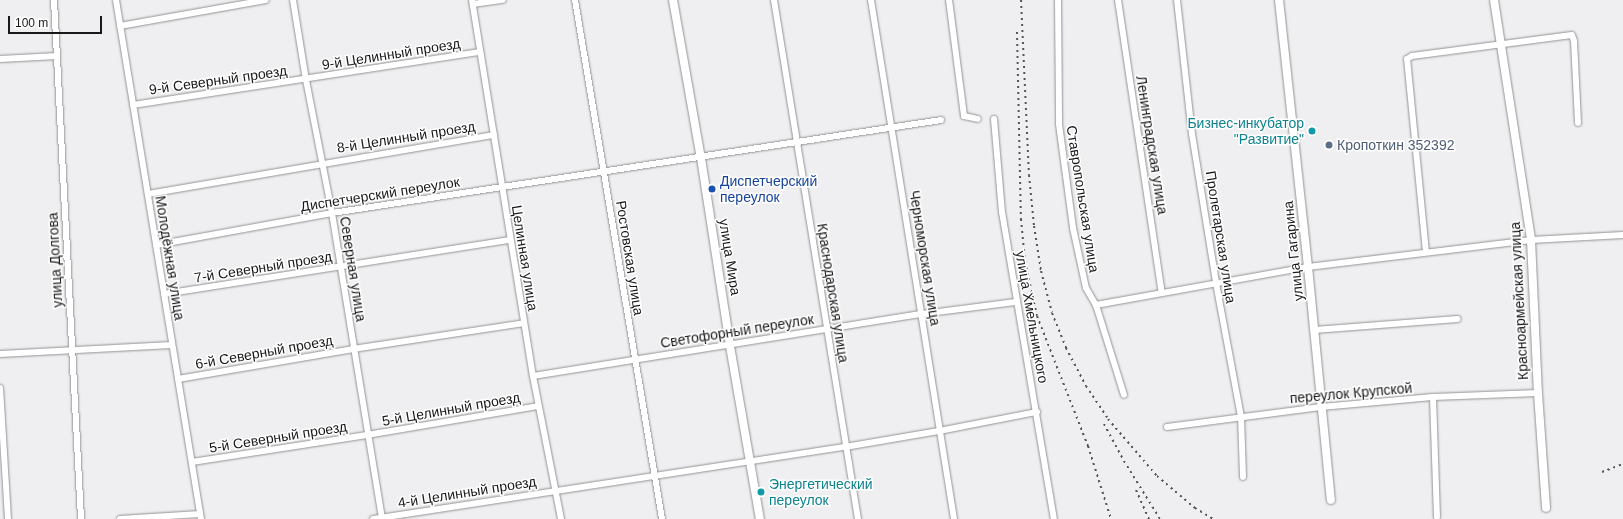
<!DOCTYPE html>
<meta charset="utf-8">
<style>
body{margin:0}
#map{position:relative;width:1623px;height:519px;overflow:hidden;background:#efeff1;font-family:Helvetica,sans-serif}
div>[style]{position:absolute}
.roads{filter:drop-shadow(0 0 1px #919294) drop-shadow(0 0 1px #919294)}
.minor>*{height:6px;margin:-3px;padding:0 3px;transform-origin:3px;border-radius:3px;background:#fff}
.tertiary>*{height:8px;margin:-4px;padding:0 4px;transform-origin:4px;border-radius:4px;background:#fff}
.rail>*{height:2px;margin-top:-1px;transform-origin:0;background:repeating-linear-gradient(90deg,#555557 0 2px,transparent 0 6px)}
.dots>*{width:11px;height:11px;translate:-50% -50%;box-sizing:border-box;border:2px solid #fff;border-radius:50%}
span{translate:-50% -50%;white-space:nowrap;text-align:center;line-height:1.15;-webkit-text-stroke:3px #fff;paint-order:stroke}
.street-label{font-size:14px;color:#181819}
.culture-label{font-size:14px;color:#0d838f}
.right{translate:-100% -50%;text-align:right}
.left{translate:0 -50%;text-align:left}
.service-label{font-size:14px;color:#4e5e75}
.transit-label{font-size:14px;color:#164399}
.scale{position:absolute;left:8px;top:16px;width:94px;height:18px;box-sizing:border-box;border:2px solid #181819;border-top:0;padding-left:5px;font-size:12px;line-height:14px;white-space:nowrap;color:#181819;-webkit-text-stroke:3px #fff;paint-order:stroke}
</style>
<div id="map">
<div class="roads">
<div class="minor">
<i style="left:54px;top:0;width:520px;rotate:87.02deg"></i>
<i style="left:116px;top:0;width:526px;rotate:80.7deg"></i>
<i style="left:293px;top:0;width:81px;rotate:80.8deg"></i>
<i style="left:306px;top:80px;width:136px;rotate:78.9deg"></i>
<i style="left:332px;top:213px;width:310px;rotate:80.7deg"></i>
<i style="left:472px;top:0;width:381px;rotate:80.8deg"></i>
<i style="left:533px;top:376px;width:146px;rotate:78.9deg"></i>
<i style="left:575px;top:0;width:526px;rotate:80.48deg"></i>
<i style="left:774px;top:0;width:526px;rotate:80.81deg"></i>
<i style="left:871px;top:0;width:526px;rotate:80.91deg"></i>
<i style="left:949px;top:0;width:117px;rotate:82.6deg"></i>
<i style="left:964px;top:116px;width:14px;rotate:12deg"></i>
<i style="left:1058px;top:0;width:124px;rotate:89.5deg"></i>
<i style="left:1059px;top:124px;width:105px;rotate:82.3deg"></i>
<i style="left:1073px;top:228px;width:61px;rotate:77.8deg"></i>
<i style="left:1086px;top:288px;width:20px;rotate:60deg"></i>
<i style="left:1096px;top:305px;width:94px;rotate:72.7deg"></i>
<i style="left:1118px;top:0;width:296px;rotate:81.5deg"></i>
<i style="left:1177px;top:0;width:135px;rotate:83.6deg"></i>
<i style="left:1192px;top:134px;width:151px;rotate:80.8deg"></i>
<i style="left:1216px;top:283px;width:135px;rotate:79.4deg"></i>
<i style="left:1241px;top:416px;width:61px;rotate:88.1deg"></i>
<i style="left:473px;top:4px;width:30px;rotate:-8deg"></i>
<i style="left:120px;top:26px;width:148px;rotate:-10.1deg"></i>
<i style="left:0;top:59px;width:57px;rotate:-3deg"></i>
<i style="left:133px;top:105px;width:351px;rotate:-8.7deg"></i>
<i style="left:994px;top:119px;width:93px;rotate:85.1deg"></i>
<i style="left:1002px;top:212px;width:311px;rotate:80.4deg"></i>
<i style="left:148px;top:194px;width:351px;rotate:-9.7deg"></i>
<i style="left:156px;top:245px;width:179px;rotate:-10.3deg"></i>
<i style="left:332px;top:213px;width:616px;rotate:-8.68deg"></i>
<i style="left:1426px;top:252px;width:194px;rotate:-95.6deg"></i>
<i style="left:1407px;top:59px;width:6px;rotate:-31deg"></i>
<i style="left:1412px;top:56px;width:161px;rotate:-7.5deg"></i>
<i style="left:1572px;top:35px;width:6px;rotate:72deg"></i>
<i style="left:1574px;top:41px;width:82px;rotate:87.2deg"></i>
<i style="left:164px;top:294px;width:350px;rotate:-8.9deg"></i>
<i style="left:1096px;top:305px;width:215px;rotate:-10.2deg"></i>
<i style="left:1308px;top:267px;width:225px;rotate:-6.9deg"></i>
<i style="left:1531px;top:240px;width:92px;rotate:-3.1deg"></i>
<i style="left:1314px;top:330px;width:144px;rotate:-4.4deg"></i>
<i style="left:0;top:354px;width:172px;rotate:-3deg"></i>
<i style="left:533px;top:376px;width:394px;rotate:-9.1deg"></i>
<i style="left:922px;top:314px;width:95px;rotate:-7.3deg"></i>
<i style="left:178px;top:379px;width:178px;rotate:-9.7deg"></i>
<i style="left:353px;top:349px;width:173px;rotate:-8.6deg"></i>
<i style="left:0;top:388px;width:131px;rotate:86.5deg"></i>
<i style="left:1433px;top:397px;width:120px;rotate:88.1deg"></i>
<i style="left:1167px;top:427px;width:155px;rotate:-7.4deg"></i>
<i style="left:1321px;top:407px;width:112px;rotate:-5.1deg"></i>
<i style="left:1433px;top:397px;width:105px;rotate:-2.2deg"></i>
<i style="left:192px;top:462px;width:177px;rotate:-8.8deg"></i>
<i style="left:367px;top:435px;width:173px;rotate:-9.6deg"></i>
<i style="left:120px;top:519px;width:80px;rotate:-3.6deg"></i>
<i style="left:373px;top:519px;width:477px;rotate:-8.7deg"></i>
<i style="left:845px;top:447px;width:95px;rotate:-9.7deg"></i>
<i style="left:939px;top:431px;width:100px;rotate:-11deg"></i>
</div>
<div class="tertiary">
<i style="left:673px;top:0;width:160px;rotate:80deg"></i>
<i style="left:701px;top:158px;width:190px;rotate:81.2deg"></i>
<i style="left:730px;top:346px;width:176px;rotate:80.2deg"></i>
<i style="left:1279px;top:0;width:269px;rotate:83.8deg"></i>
<i style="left:1308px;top:267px;width:234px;rotate:84.4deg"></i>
<i style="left:1494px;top:0;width:243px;rotate:81.2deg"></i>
<i style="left:1531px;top:240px;width:153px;rotate:87.4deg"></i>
<i style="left:1538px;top:393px;width:115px;rotate:86deg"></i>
</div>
</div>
<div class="rail">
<i style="left:1021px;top:0;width:175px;rotate:87.4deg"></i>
<i style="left:1029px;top:175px;width:51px;rotate:84.4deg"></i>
<i style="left:1034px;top:226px;width:46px;rotate:81.2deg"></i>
<i style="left:1041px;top:271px;width:43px;rotate:75.3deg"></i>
<i style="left:1052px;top:313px;width:38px;rotate:68deg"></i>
<i style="left:1066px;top:348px;width:43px;rotate:62.2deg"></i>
<i style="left:1086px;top:386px;width:40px;rotate:56deg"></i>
<i style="left:1108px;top:419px;width:75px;rotate:49.3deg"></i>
<i style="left:1157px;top:476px;width:50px;rotate:40.1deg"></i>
<i style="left:1195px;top:508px;width:21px;rotate:31deg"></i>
<i style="left:1017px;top:32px;width:187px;rotate:88.8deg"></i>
<i style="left:1021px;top:219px;width:42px;rotate:84.6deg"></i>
<i style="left:1025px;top:261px;width:56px;rotate:77.7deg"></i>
<i style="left:1037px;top:316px;width:140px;rotate:68.6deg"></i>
<i style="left:1088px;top:446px;width:77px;rotate:72.5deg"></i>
<i style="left:1104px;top:424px;width:42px;rotate:61.6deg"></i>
<i style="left:1124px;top:461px;width:68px;rotate:58.2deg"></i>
<i style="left:1602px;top:472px;width:22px;rotate:-21deg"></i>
<i style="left:1136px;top:490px;width:32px;rotate:66deg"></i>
</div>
<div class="dots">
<i style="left:1312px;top:131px;background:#0f9aa8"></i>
<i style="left:1329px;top:145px;background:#5c6f8a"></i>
<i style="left:712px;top:189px;background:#1a4fb4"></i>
<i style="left:761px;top:492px;background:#0f9aa8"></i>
</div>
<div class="street-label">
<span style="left:391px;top:54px;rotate:-9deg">9-й Целинный проезд</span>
<span style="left:218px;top:80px;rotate:-8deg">9-й Северный проезд</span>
<span style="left:406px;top:137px;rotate:-9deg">8-й Целинный проезд</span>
<span style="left:1152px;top:145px;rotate:81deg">Ленинградская улица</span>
<span style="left:380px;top:194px;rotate:-9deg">Диспетчерский переулок</span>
<span style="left:1083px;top:199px;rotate:81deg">Ставропольская улица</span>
<span style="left:1221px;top:237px;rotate:81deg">Пролетарская улица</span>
<span style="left:1293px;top:251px;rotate:-96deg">улица Гагарина</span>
<span style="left:730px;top:257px;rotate:81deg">улица Мира</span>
<span style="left:170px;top:258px;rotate:81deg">Молодёжная улица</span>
<span style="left:525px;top:258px;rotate:81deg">Целинная улица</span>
<span style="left:630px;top:258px;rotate:81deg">Ростовская улица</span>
<span style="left:925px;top:258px;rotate:81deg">Черноморская улица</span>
<span style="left:55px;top:260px;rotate:-93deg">улица Долгова</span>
<span style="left:263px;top:267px;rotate:-9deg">7-й Северный проезд</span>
<span style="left:353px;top:269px;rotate:81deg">Северная улица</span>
<span style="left:833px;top:293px;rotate:81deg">Краснодарская улица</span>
<span style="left:1519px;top:301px;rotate:-93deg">Красноармейская улица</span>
<span style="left:1032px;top:317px;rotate:80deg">улица Хмельницкого</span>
<span style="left:737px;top:331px;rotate:-9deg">Светофорный переулок</span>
<span style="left:264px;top:352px;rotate:-10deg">6-й Северный проезд</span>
<span style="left:1351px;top:393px;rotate:-5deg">переулок Крупской</span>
<span style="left:451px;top:409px;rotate:-10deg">5-й Целинный проезд</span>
<span style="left:278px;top:437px;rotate:-9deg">5-й Северный проезд</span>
<span style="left:467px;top:492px;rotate:-9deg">4-й Целинный проезд</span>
</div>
<div class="culture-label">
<span class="right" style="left:1304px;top:131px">Бизнес-инкубатор<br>"Развитие"</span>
<span class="left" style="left:769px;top:492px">Энергетический<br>переулок</span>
</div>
<div class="service-label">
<span class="left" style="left:1337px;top:145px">Кропоткин 352392</span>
</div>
<div class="transit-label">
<span class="left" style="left:720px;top:189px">Диспетчерский<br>переулок</span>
</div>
<div class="scale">100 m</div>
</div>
